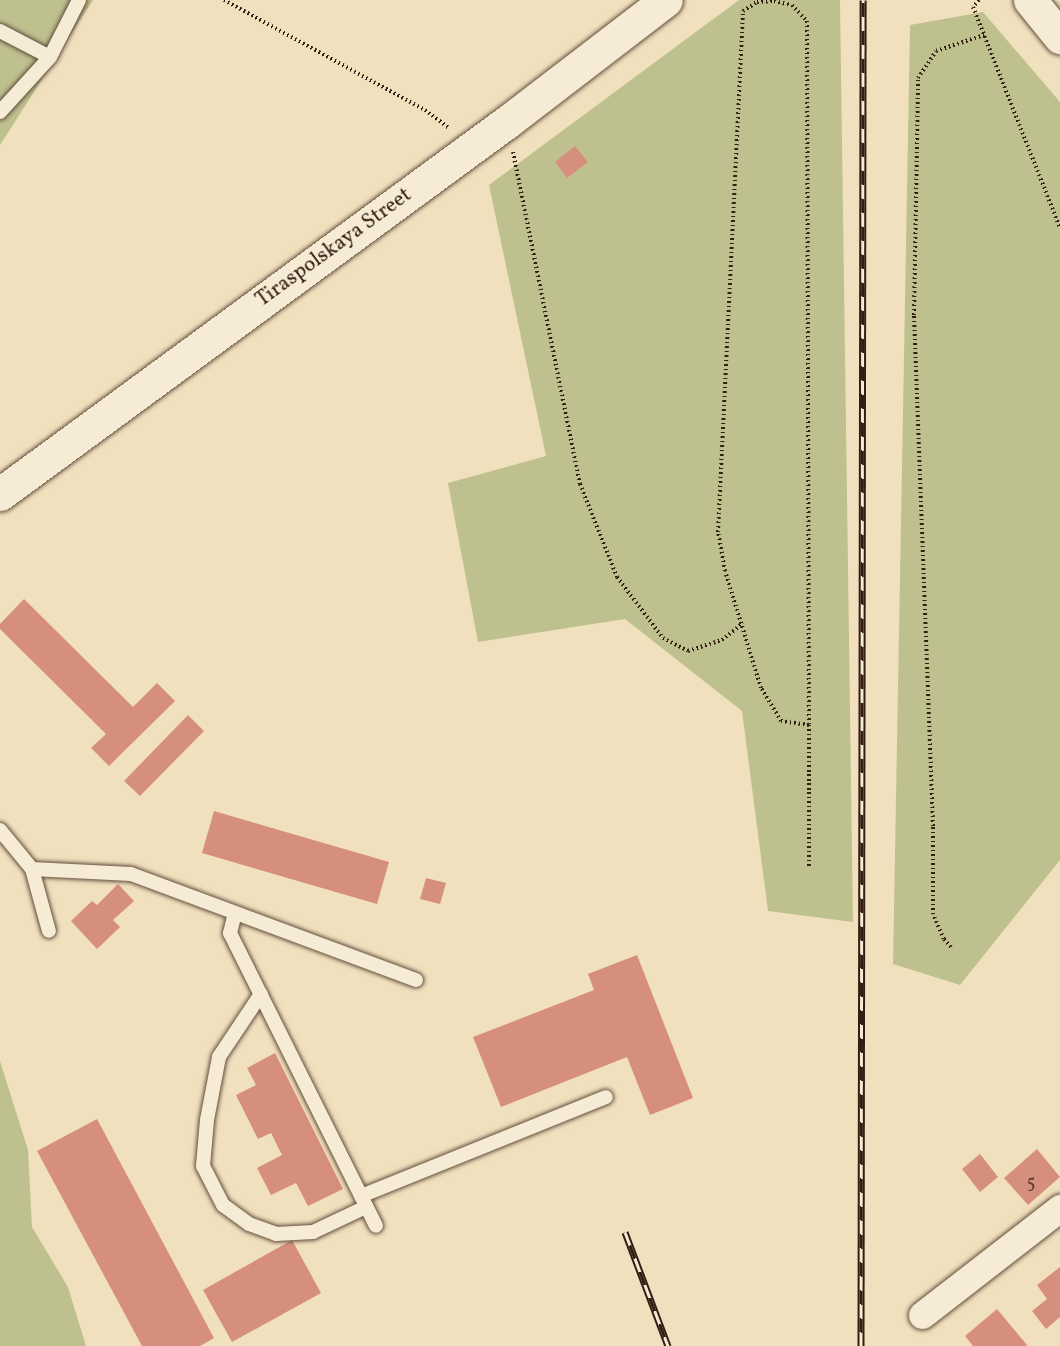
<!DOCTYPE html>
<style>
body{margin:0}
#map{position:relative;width:1060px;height:1346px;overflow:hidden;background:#f1e0bd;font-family:Vollkorn,serif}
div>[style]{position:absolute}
.green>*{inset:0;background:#bec18e}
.building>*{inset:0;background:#d78f7d}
.path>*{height:4px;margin-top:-2px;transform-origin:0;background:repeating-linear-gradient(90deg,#341e14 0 1.5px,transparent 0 4.5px)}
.roads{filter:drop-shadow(0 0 2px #634e3e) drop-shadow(0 0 2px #634e3e)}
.lane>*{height:14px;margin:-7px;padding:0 7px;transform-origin:7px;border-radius:7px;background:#f6ebd4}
.street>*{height:27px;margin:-13.5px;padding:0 13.5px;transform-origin:13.5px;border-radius:13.5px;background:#f6ebd4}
.secondary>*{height:33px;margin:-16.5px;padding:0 16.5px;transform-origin:16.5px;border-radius:16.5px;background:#f6ebd4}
.rail>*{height:7px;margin-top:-3.5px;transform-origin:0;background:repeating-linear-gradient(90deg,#f6ebd4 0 14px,#341e14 0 28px);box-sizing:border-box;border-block:2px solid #341e14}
span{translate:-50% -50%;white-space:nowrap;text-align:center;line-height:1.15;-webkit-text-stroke:5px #f6ebd4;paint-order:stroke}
.number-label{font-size:18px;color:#5d3a2e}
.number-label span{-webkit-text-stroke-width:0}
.street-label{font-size:21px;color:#341e14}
</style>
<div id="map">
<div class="green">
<i style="clip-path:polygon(0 0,93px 0,0 145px)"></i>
<i style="clip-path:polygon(739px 0,840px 0,853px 922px,768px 911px,742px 711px,625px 619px,478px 642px,448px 483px,546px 456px,489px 185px)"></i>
<i style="clip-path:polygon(983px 12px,1060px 102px,1060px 860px,960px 985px,893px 964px,910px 25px)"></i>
<i style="clip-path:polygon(0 1061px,28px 1150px,32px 1227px,68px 1287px,86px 1346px,0 1346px)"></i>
</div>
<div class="building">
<i style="clip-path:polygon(575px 146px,588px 162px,567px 178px,555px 162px)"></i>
<i style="clip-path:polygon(24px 599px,133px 707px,157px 683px,175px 701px,109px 766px,91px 748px,106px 734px,0 629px,0 624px)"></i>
<i style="clip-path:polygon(188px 715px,204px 731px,140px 796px,124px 781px)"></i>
<i style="clip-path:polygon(214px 811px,389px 862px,377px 904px,202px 853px)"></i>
<i style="clip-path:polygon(426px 878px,446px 883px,440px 904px,420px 899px)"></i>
<i style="clip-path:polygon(118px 884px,134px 901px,113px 920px,120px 927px,97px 949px,71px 921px,92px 901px,97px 905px)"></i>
<i style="clip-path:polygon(637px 955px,693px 1098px,650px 1115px,627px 1057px,501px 1107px,473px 1037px,594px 990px,588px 974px)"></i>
<i style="clip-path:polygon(275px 1053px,343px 1189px,308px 1206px,296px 1183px,271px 1195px,257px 1168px,282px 1155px,271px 1133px,258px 1139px,236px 1095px,256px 1085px,247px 1068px)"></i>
<i style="clip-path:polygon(97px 1119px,214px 1338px,200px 1346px,142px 1346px,37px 1151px)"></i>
<i style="clip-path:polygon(1037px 1149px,1060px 1177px,1028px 1205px,1004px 1178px)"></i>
<i style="clip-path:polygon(980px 1154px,998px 1177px,980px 1192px,962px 1169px)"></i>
<i style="clip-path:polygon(292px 1240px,321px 1293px,232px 1342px,203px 1290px)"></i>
<i style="clip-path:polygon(1060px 1267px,1060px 1317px,1046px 1329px,1032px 1311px,1047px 1299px,1037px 1285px)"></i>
<i style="clip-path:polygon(997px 1309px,1027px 1345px,1026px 1346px,973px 1346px,965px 1336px)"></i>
</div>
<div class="path">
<i style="left:224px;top:0;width:229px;rotate:28.7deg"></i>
<i style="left:425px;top:110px;width:31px;rotate:37deg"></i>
<i style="left:979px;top:0;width:9px;rotate:131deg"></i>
<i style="left:973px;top:7px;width:238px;rotate:68.5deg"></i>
<i style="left:513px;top:152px;width:339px;rotate:78.6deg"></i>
<i style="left:580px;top:484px;width:100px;rotate:68.3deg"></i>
<i style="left:617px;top:577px;width:76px;rotate:53deg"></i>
<i style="left:663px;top:638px;width:28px;rotate:27deg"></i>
<i style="left:688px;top:651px;width:36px;rotate:-18deg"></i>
<i style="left:722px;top:640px;width:27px;rotate:-39deg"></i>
<i style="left:809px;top:725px;width:28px;rotate:-172deg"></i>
<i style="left:781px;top:721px;width:39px;rotate:-121deg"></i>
<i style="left:761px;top:688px;width:122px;rotate:-107.1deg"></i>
<i style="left:725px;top:571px;width:40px;rotate:-100deg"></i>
<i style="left:718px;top:532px;width:522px;rotate:-87.25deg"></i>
<i style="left:743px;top:11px;width:17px;rotate:-33deg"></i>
<i style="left:757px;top:2px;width:17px;rotate:-3deg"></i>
<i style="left:774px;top:1px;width:18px;rotate:13deg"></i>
<i style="left:792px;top:5px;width:22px;rotate:47deg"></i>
<i style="left:807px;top:21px;width:704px;rotate:89.84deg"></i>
<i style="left:809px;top:725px;width:142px;rotate:90deg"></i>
<i style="left:951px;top:947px;width:11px;rotate:-131deg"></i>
<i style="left:944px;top:939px;width:27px;rotate:-114deg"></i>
<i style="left:933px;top:914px;width:88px;rotate:-90deg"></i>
<i style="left:933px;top:826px;width:511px;rotate:-92.13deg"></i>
<i style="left:914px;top:315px;width:237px;rotate:-89deg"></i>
<i style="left:918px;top:78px;width:32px;rotate:-56deg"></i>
<i style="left:936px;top:51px;width:51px;rotate:-18.4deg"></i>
</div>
<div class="roads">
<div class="lane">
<i style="left:0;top:31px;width:56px;rotate:27.5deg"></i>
<i style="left:0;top:112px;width:74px;rotate:-47.7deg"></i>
<i style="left:50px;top:57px;width:64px;rotate:-63deg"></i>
<i style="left:0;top:830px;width:50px;rotate:50.6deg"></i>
<i style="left:32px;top:869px;width:99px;rotate:2.9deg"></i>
<i style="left:131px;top:874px;width:304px;rotate:20.4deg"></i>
<i style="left:32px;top:869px;width:64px;rotate:74.7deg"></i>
<i style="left:235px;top:913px;width:21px;rotate:104deg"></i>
<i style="left:230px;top:933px;width:327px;rotate:63.5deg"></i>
<i style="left:261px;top:994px;width:76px;rotate:123.7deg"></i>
<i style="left:219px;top:1057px;width:64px;rotate:100.8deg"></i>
<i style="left:207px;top:1120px;width:46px;rotate:95deg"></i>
<i style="left:203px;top:1166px;width:44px;rotate:62.9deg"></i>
<i style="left:223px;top:1205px;width:32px;rotate:36deg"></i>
<i style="left:249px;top:1224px;width:29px;rotate:20deg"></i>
<i style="left:276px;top:1234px;width:37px;rotate:-3deg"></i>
<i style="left:313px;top:1232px;width:59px;rotate:-25.3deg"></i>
<i style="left:361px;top:1196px;width:264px;rotate:-22deg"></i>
</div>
<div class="street">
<i style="left:922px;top:1315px;width:175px;rotate:-37.8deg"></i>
</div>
<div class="secondary">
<i style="left:1030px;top:0;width:48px;rotate:51deg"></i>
<i style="left:0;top:494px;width:629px;rotate:-36.27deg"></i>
<i style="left:507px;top:122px;width:200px;rotate:-37.5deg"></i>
</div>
</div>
<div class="rail">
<i style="left:625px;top:1232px;width:122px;rotate:69.3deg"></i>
<i style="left:861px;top:1346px;width:1346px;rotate:-89.91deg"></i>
</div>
<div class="number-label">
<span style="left:1031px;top:1184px">5</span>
</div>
<div class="street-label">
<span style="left:334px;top:248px;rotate:-36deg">Tiraspolskaya Street</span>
</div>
</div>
